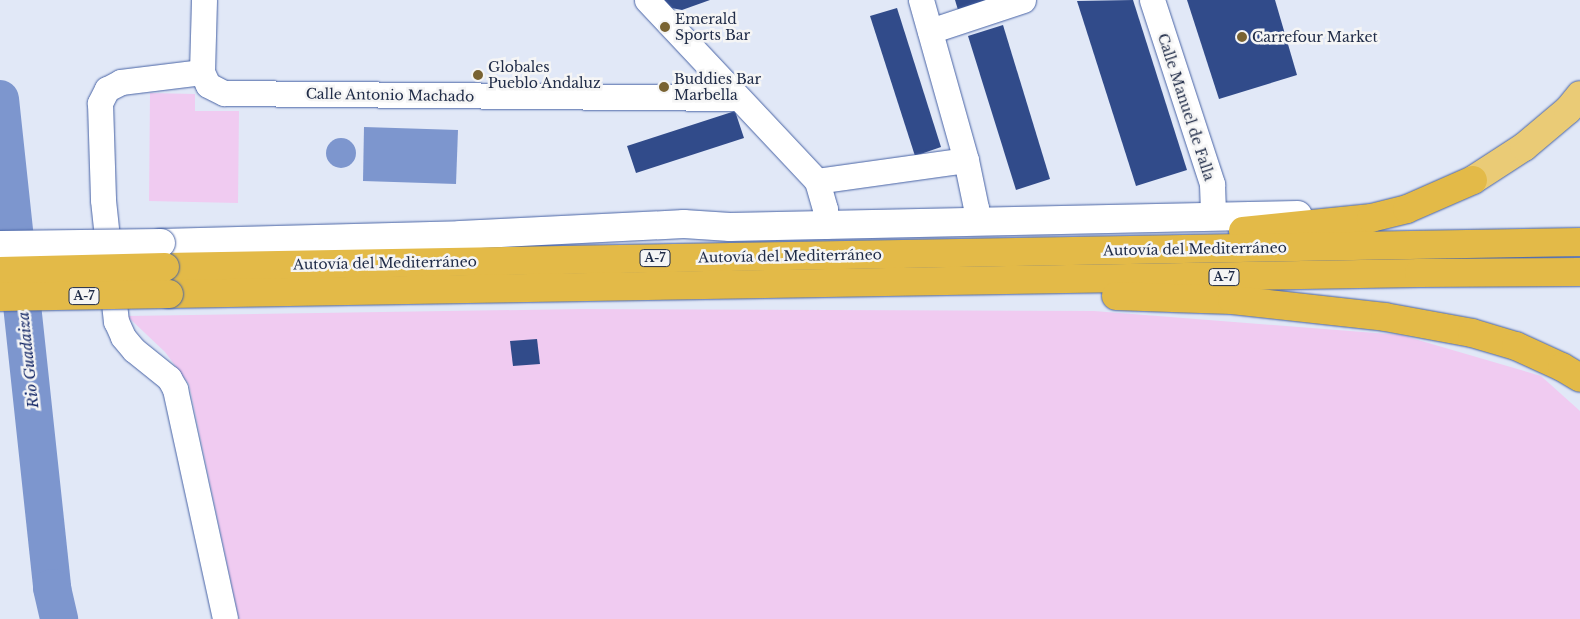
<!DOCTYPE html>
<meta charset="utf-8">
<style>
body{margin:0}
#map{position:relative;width:1580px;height:619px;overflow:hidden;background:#e1e8f7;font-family:"Libre Baskerville",serif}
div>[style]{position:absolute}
.green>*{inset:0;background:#f0cbf1}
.water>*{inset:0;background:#7d96ce}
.round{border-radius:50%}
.river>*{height:38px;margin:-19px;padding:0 19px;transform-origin:19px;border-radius:19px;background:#7d96ce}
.building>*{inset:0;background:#314b8a}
.roads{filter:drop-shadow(0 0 1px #4863a5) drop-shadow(0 0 1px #4863a5)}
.minor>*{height:25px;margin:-12.5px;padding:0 12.5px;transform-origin:12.5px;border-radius:12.5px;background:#fff}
.tertiary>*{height:28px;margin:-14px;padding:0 14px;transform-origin:14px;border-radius:14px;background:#fff}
.primary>*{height:28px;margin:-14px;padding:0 14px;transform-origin:14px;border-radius:14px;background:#eacb76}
.trunk>*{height:28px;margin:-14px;padding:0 14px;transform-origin:14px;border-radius:14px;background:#e3ba48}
.bridges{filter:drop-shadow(0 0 1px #4863a5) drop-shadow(0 0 1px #4863a5)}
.tertiary-bridge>*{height:28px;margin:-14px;padding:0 14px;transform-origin:14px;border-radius:14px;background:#fff}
.trunk-bridge>*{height:28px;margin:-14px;padding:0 14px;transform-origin:14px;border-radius:14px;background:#e3ba48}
.dots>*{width:14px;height:14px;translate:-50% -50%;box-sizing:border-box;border:2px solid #f5f5f5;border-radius:50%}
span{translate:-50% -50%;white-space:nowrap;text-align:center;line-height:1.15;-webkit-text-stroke:5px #f5f5f5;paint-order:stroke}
.shield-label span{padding:1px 4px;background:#f5f5f5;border:1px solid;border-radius:4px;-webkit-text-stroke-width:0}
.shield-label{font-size:12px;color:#202c48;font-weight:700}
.poi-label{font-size:14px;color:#202c48}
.left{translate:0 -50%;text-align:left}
.street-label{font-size:14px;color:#202c48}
.water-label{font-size:15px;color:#0e2263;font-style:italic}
</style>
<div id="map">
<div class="green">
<i style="clip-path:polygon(150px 93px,195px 94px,195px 111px,239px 111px,238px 203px,149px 201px)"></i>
<i style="clip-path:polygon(581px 309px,1094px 311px,1401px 335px,1541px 376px,1580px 411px,1580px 619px,239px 619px,189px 384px,165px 352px,127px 316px)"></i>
</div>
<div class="water">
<i style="clip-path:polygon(364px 127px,458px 130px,456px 184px,363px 181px)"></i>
<i class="round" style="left:326px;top:138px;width:30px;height:30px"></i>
</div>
<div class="river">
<i style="left:0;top:99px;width:492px;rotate:83.9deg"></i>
<i style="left:52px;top:588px;width:32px;rotate:77deg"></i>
</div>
<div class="building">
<i style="clip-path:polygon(660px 0,710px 0,682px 10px,666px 7px)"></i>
<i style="clip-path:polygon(955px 0,988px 0,958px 10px)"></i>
<i style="clip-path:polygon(1133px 0,1187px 170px,1136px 186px,1077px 1px)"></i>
<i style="clip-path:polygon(1187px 0,1275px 0,1297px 75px,1219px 99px)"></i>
<i style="clip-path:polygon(897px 8px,941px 147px,915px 156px,870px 16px)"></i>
<i style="clip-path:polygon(1003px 25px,1050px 179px,1016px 190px,968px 36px)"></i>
<i style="clip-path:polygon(735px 111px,744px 138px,636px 173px,627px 146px)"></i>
<i style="clip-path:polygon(537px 339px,540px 364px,513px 366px,510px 341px)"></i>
</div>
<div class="roads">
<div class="minor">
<i style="left:204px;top:0;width:72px;rotate:91.6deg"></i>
<i style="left:202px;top:72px;width:14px;rotate:65deg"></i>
<i style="left:208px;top:85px;width:18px;rotate:27deg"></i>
<i style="left:224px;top:93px;width:513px;rotate:0.56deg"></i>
<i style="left:647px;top:0;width:248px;rotate:46.8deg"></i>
<i style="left:817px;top:181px;width:29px;rotate:74deg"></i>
<i style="left:825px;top:209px;width:17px;rotate:87deg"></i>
<i style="left:921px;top:0;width:166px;rotate:74.3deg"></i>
<i style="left:966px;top:160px;width:49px;rotate:78.2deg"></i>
<i style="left:976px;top:208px;width:14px;rotate:90deg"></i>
<i style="left:1152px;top:0;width:194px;rotate:71.9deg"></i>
<i style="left:1212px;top:184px;width:32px;rotate:88deg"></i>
<i style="left:930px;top:31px;width:98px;rotate:-18.4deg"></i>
<i style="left:202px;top:72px;width:82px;rotate:173deg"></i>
<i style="left:121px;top:82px;width:16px;rotate:153deg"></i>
<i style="left:107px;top:89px;width:16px;rotate:117deg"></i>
<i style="left:100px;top:103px;width:97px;rotate:88.2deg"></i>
<i style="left:103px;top:200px;width:122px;rotate:83.9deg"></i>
<i style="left:116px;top:321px;width:17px;rotate:66deg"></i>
<i style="left:123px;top:337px;width:17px;rotate:50deg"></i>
<i style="left:134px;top:350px;width:45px;rotate:38.7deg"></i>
<i style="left:169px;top:378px;width:13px;rotate:61deg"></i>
<i style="left:175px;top:389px;width:235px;rotate:77.7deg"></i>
<i style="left:817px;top:181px;width:150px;rotate:-8deg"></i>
</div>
<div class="tertiary">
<i style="left:161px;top:243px;width:299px;rotate:-1.5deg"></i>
<i style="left:460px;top:235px;width:224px;rotate:-2.8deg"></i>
<i style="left:684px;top:224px;width:46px;rotate:3.7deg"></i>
<i style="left:730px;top:227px;width:568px;rotate:-1.21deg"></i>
</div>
<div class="primary">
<i style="left:1473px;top:180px;width:61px;rotate:-32.9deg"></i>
<i style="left:1524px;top:147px;width:57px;rotate:-40.1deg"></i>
<i style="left:1568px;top:110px;width:19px;rotate:-51deg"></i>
</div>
<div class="trunk">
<i style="left:1243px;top:231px;width:129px;rotate:-5.8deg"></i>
<i style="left:1371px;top:218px;width:37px;rotate:-14deg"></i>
<i style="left:1407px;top:209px;width:72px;rotate:-23.7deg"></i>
<i style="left:165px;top:267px;width:1415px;rotate:-1.01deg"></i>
<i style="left:169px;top:294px;width:1250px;rotate:-0.96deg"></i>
<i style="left:1419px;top:273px;width:161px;rotate:-0.4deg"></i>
<i style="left:1116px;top:296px;width:116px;rotate:2deg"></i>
<i style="left:1232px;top:300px;width:154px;rotate:6.3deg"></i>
<i style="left:1385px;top:317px;width:88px;rotate:10.4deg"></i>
<i style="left:1472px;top:333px;width:46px;rotate:16.5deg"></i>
<i style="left:1516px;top:346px;width:51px;rotate:24.5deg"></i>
<i style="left:1562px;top:367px;width:21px;rotate:31deg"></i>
</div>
</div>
<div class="bridges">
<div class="tertiary-bridge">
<i style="left:0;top:245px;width:161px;rotate:-0.7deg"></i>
</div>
<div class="trunk-bridge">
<i style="left:0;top:271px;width:165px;rotate:-1.4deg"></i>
<i style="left:0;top:297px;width:169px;rotate:-1deg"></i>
</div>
</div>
<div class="dots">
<i style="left:665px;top:27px;background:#796332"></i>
<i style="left:1242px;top:37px;background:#796332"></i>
<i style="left:478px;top:75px;background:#796332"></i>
<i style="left:664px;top:87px;background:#796332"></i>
</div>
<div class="shield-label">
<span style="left:655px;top:258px">A-7</span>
<span style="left:1224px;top:277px">A-7</span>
<span style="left:84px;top:296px">A-7</span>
</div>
<div class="poi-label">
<span class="left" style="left:675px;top:27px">Emerald<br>Sports Bar</span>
<span class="left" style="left:1252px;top:37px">Carrefour Market</span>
<span class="left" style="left:488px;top:75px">Globales<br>Pueblo Andaluz</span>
<span class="left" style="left:674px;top:87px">Buddies Bar<br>Marbella</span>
</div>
<div class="street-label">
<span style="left:390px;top:95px;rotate:1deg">Calle Antonio Machado</span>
<span style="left:1186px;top:107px;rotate:72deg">Calle Manuel de Falla</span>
<span style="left:1195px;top:249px;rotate:-1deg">Autovía del Mediterráneo</span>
<span style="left:790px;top:256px;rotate:-1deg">Autovía del Mediterráneo</span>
<span style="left:385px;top:263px;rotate:-1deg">Autovía del Mediterráneo</span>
</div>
<div class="water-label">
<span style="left:28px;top:360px;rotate:-96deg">Rio Guadaiza</span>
</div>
</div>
